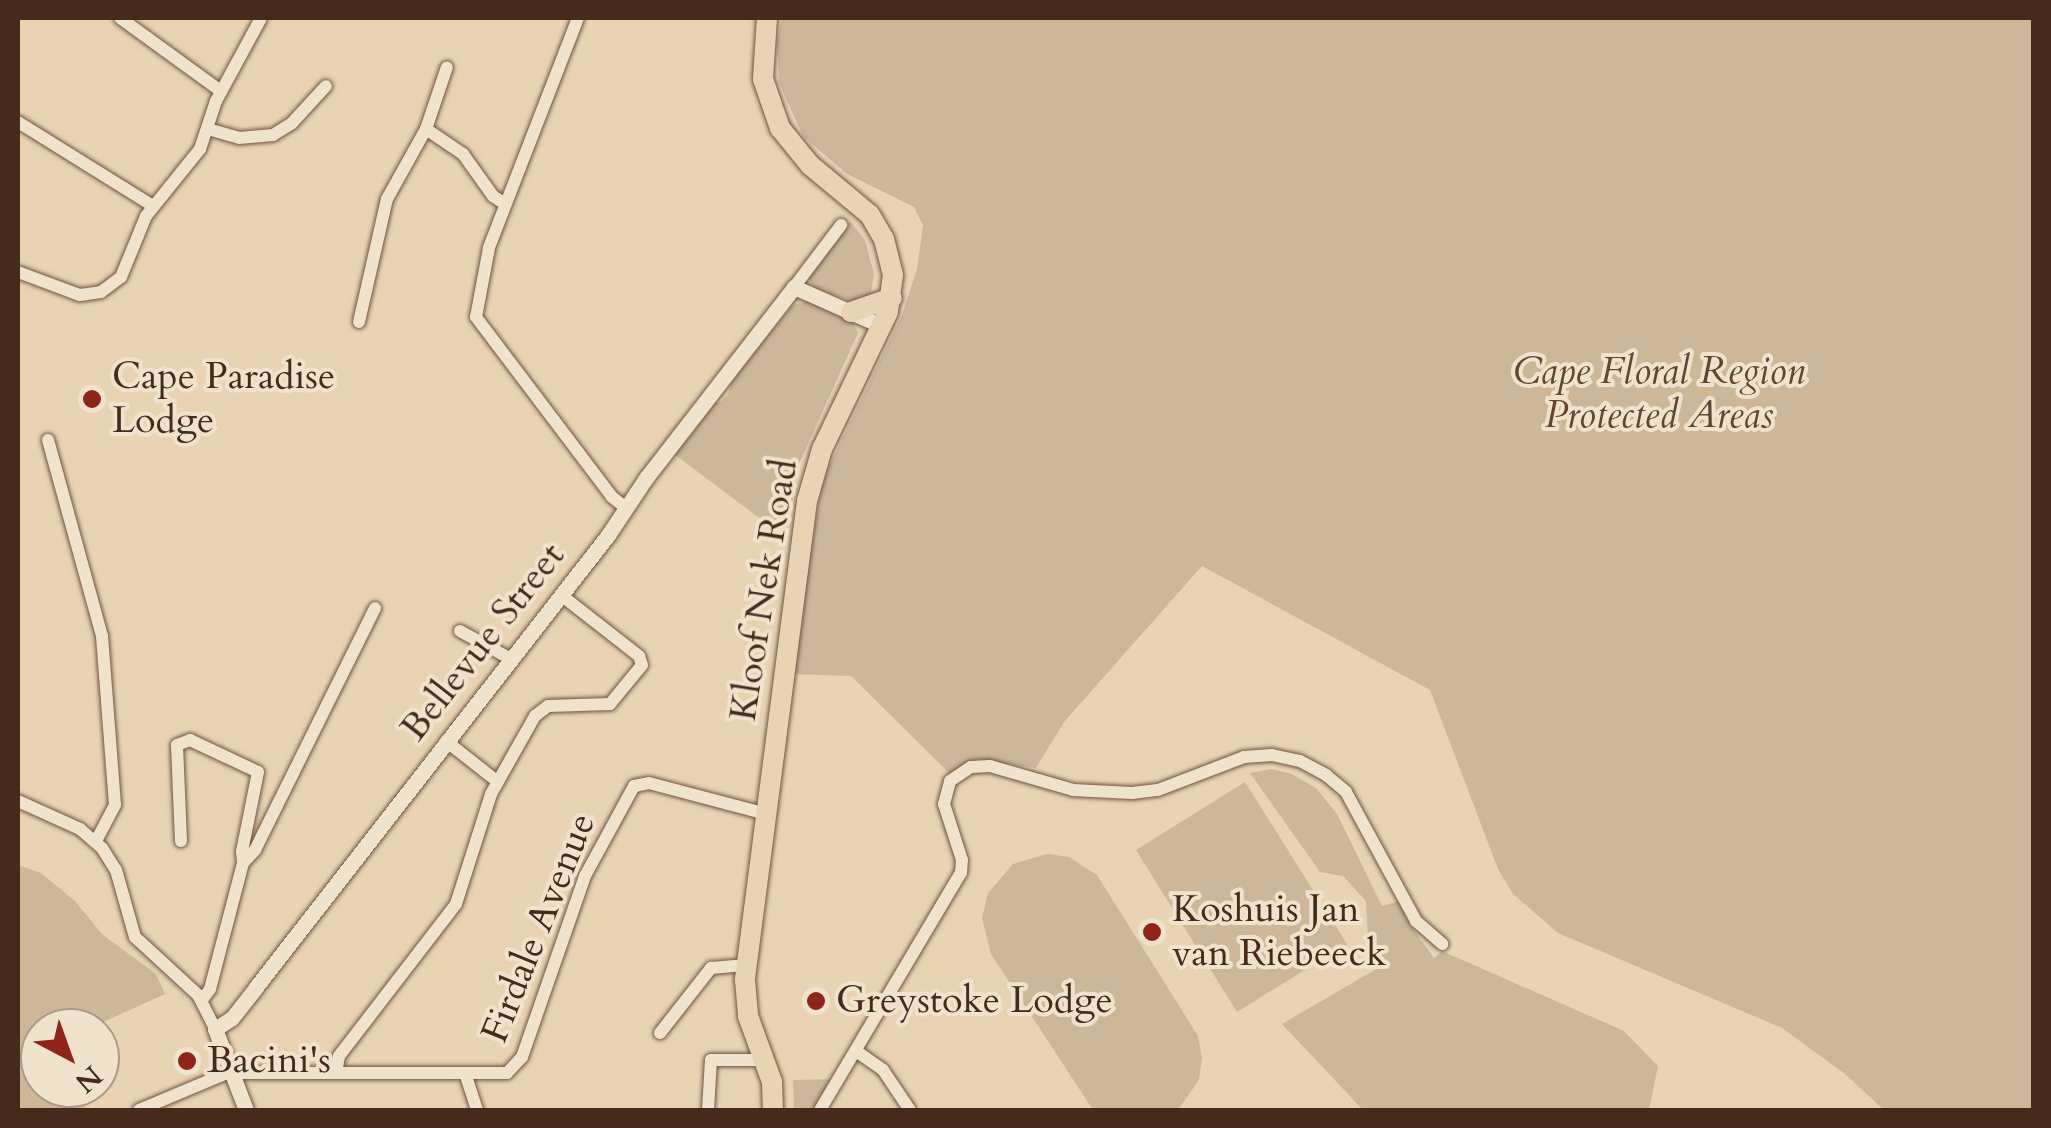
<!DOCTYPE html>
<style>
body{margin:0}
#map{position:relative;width:2051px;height:1128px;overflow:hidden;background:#e8d4b3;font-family:Cardo,serif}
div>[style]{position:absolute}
.green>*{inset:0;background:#ccb799}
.roads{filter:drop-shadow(0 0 2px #6e5442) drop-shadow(0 0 2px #6e5442)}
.minor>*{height:12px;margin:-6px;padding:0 6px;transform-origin:6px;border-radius:6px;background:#f0e3ce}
.tertiary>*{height:15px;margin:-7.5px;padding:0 7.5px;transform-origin:7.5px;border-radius:7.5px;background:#f0e3ce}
.primary>*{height:20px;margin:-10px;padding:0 10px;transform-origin:10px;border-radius:10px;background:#e8d4b3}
.dots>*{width:28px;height:28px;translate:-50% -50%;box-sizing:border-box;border:5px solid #f0e3ce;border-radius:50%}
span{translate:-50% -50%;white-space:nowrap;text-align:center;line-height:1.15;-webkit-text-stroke:8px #f0e3ce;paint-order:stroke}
.park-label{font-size:38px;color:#614635;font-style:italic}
.poi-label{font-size:38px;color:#462a1c}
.left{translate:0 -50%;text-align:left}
.street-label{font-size:38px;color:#462a1c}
.frame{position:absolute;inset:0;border:20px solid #462a1c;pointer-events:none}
.north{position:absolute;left:20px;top:1008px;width:100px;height:100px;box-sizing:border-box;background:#f0e3ce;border:2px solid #ac9987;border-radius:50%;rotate:139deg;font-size:28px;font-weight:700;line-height:40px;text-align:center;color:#462a1c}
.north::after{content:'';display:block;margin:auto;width:35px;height:45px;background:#8f2418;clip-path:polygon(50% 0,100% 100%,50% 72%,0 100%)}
</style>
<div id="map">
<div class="green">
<i style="clip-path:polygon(782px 18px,2033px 18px,2033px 1110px,1884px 1110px,1845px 1074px,1782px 1028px,1558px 933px,1513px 894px,1498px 869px,1430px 690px,1202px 566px,1064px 722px,1036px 768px,978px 759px,949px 773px,851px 676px,789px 674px,823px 479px,902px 315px,917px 269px,923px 225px,914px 207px,847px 174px,803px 136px,779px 83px,777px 41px)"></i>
<i style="clip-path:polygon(850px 221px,865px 240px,874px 274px,870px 298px,858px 303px,815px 289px,808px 278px)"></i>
<i style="clip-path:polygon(808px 301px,853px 322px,858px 333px,798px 466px,786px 538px,674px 454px,713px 403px,721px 402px,729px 393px,731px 381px,793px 305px)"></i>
<i style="clip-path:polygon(1271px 769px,1292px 774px,1317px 789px,1337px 814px,1382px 906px,1399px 901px,1410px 925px,1434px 958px,1442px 951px,1624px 1031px,1658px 1066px,1649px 1110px,1363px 1110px,1282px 1024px,1378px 968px,1369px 956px,1366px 901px,1343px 876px,1320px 872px,1250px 773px)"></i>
<i style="clip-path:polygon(1245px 782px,1347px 944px,1237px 1012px,1136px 850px)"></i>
<i style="clip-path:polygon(1047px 854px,1069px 857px,1097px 875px,1198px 1036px,1202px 1058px,1199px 1080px,1178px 1110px,1093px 1110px,991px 954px,982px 918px,988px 893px,1013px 864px)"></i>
<i style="clip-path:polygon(18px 865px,41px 873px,75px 901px,103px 935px,156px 974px,165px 994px,97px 1025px,81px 1011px,51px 1024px,52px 1028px,40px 1028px,40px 1088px,77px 1088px,86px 1110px,18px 1110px)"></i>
<i style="clip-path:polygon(834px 1079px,815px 1110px,794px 1110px,793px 1080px)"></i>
</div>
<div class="roads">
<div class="minor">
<i style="left:120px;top:18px;width:125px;rotate:35.9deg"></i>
<i style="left:578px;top:18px;width:247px;rotate:111.2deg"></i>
<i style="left:489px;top:248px;width:70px;rotate:100.7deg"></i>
<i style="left:476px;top:317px;width:226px;rotate:52.9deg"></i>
<i style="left:612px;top:497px;width:18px;rotate:38deg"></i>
<i style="left:18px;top:122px;width:159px;rotate:31.9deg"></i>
<i style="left:208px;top:129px;width:32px;rotate:16deg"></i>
<i style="left:239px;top:138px;width:34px;rotate:-5deg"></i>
<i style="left:273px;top:135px;width:22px;rotate:-32deg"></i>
<i style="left:292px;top:123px;width:50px;rotate:-47.4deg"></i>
<i style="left:426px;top:129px;width:45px;rotate:34deg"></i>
<i style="left:463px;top:154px;width:52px;rotate:54.5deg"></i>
<i style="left:493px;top:196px;width:14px;rotate:34deg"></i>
<i style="left:18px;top:272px;width:66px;rotate:20.4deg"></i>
<i style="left:80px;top:295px;width:21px;rotate:-8deg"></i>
<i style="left:101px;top:292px;width:25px;rotate:-37deg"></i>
<i style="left:121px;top:277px;width:66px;rotate:-67.7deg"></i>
<i style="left:146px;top:216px;width:86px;rotate:-51.1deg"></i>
<i style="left:200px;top:149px;width:51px;rotate:-71.6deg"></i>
<i style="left:216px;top:101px;width:94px;rotate:-61.5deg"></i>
<i style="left:794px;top:287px;width:78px;rotate:-52.8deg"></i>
<i style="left:359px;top:322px;width:126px;rotate:-77.2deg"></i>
<i style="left:387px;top:199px;width:80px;rotate:-60.9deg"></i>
<i style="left:426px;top:129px;width:65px;rotate:-71.3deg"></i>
<i style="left:48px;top:440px;width:203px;rotate:74.6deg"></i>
<i style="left:102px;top:636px;width:169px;rotate:85.6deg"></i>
<i style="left:115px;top:805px;width:41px;rotate:117.8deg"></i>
<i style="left:460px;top:631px;width:58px;rotate:28.8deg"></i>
<i style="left:446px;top:741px;width:66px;rotate:38.3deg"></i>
<i style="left:18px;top:801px;width:68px;rotate:24.3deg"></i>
<i style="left:80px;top:829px;width:29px;rotate:41deg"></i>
<i style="left:102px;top:848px;width:26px;rotate:58deg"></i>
<i style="left:116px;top:870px;width:70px;rotate:74.2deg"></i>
<i style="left:135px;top:937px;width:86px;rotate:42.6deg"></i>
<i style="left:198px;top:995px;width:38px;rotate:63deg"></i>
<i style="left:181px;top:841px;width:96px;rotate:-92.4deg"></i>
<i style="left:177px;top:745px;width:14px;rotate:-21deg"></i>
<i style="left:190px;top:740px;width:75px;rotate:25.2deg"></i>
<i style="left:258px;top:772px;width:81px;rotate:101.4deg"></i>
<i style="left:242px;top:851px;width:12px;rotate:85deg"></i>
<i style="left:202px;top:1000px;width:14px;rotate:-54deg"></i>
<i style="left:210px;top:989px;width:130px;rotate:-75.3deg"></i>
<i style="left:243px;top:863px;width:18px;rotate:-47deg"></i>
<i style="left:255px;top:850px;width:270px;rotate:-63.6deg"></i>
<i style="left:660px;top:1033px;width:83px;rotate:-51.9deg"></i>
<i style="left:711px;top:968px;width:36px;rotate:-5deg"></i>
<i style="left:856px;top:1051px;width:33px;rotate:35deg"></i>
<i style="left:883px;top:1070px;width:48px;rotate:56deg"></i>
<i style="left:336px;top:1073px;width:17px;rotate:-80deg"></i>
<i style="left:339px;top:1056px;width:192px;rotate:-52.4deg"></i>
<i style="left:456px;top:904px;width:115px;rotate:-72.3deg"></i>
<i style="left:491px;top:794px;width:90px;rotate:-60.6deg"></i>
<i style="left:535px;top:716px;width:16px;rotate:-38deg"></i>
<i style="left:548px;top:706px;width:62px;rotate:-1.8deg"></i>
<i style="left:610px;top:704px;width:50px;rotate:-50.6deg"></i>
<i style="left:642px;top:665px;width:9px;rotate:-108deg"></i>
<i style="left:639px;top:656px;width:99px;rotate:-142deg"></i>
<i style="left:466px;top:1076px;width:36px;rotate:72deg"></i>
<i style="left:139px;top:1110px;width:95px;rotate:-22.8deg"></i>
<i style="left:227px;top:1073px;width:280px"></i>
<i style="left:507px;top:1073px;width:22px;rotate:-47deg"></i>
<i style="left:522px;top:1057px;width:192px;rotate:-70.8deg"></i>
<i style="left:585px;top:876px;width:102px;rotate:-61.4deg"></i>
<i style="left:634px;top:786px;width:15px;rotate:-11deg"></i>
<i style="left:649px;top:783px;width:121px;rotate:14.8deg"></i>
<i style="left:708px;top:1110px;width:50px;rotate:-86.6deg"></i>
<i style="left:711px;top:1060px;width:54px"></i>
<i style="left:820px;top:1110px;width:276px;rotate:-59.3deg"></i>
<i style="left:961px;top:873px;width:13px;rotate:-86deg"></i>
<i style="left:962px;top:860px;width:59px;rotate:-107.8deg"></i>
<i style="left:944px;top:804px;width:24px;rotate:-75deg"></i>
<i style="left:950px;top:781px;width:25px;rotate:-34deg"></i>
<i style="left:971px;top:767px;width:19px;rotate:-3deg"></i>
<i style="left:990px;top:766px;width:86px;rotate:16.1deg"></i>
<i style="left:1073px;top:790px;width:59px;rotate:2.9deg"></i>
<i style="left:1132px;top:793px;width:26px;rotate:-7deg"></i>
<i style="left:1158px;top:790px;width:92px;rotate:-21deg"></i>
<i style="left:1244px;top:757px;width:28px;rotate:-4deg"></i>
<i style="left:1272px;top:755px;width:29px;rotate:12deg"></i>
<i style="left:1300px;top:761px;width:30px;rotate:28deg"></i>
<i style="left:1326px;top:775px;width:26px;rotate:40deg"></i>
<i style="left:1346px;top:792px;width:147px;rotate:61.5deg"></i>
<i style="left:1416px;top:921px;width:35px;rotate:41deg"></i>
</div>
<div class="tertiary">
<i style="left:246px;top:1110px;width:87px;rotate:-110.9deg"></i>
<i style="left:215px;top:1029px;width:20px;rotate:-33deg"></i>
<i style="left:232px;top:1018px;width:39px;rotate:-52deg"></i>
<i style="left:256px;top:987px;width:573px;rotate:-52.09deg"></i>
<i style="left:608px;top:535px;width:69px;rotate:-56.3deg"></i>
<i style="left:646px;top:478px;width:242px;rotate:-52.2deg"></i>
<i style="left:794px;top:287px;width:96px;rotate:23.9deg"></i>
</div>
<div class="primary">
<i style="left:767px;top:18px;width:61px;rotate:93.8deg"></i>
<i style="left:763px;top:79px;width:52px;rotate:70.9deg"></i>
<i style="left:780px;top:128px;width:48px;rotate:51deg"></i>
<i style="left:810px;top:165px;width:78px;rotate:39.8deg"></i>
<i style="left:870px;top:215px;width:28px;rotate:60deg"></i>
<i style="left:884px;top:239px;width:37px;rotate:76deg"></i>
<i style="left:893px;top:275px;width:37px;rotate:98deg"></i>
<i style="left:888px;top:312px;width:152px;rotate:115.7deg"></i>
<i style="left:822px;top:449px;width:54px;rotate:106.1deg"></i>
<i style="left:807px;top:501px;width:483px;rotate:97.4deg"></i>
<i style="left:745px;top:980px;width:36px;rotate:85deg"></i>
<i style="left:748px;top:1016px;width:70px;rotate:70deg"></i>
<i style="left:772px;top:1082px;width:28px;rotate:88deg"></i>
<i style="left:851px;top:312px;width:43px;rotate:-18.9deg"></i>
</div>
</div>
<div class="dots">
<i style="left:92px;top:399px;background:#8f2418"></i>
<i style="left:1152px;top:932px;background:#8f2418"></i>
<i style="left:816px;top:1001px;background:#8f2418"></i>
<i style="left:187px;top:1061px;background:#8f2418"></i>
</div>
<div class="park-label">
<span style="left:1659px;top:394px">Cape Floral Region<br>Protected Areas</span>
</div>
<div class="poi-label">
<span class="left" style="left:112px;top:399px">Cape Paradise<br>Lodge</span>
<span class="left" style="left:1172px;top:932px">Koshuis Jan<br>van Riebeeck</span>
<span class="left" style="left:836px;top:1001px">Greystoke Lodge</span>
<span class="left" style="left:207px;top:1061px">Bacini's</span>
</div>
<div class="street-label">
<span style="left:764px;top:590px;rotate:-81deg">Kloof Nek Road</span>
<span style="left:483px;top:642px;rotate:-52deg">Bellevue Street</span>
<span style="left:539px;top:928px;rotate:-68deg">Firdale Avenue</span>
</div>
<div class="frame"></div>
<div class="north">N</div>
</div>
